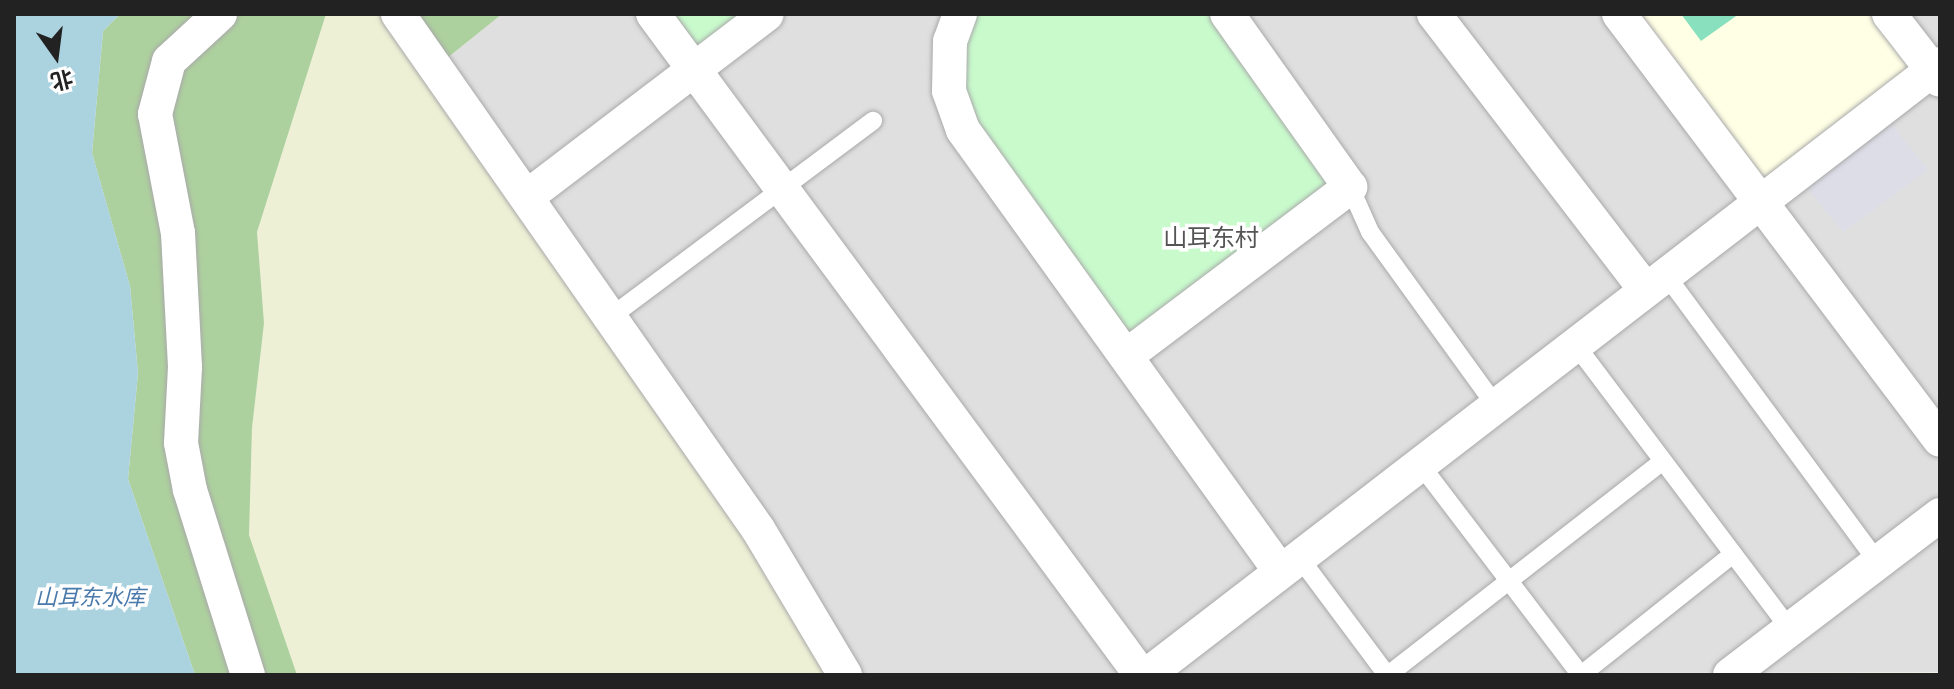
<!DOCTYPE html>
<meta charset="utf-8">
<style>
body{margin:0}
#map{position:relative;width:1954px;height:689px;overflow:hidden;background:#f2efe9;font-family:"Varela Round","Noto Sans SC",sans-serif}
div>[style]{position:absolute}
.residential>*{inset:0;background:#e0dfdf}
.education>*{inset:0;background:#ffffe5}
.farmland>*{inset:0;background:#eef0d5}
.forest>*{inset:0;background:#add19e}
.park>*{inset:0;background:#c8facc}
.pitch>*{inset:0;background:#88e0be}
.plaza>*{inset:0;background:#dddde8}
.water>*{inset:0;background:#aad3df}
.roads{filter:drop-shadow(0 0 2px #a9a9a9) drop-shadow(0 0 2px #a9a9a9)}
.service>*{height:18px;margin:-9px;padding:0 9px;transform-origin:9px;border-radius:9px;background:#fff}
.minor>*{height:34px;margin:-17px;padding:0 17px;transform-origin:17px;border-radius:17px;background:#fff}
span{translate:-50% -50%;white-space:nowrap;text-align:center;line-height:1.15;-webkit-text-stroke:7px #fff;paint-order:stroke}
.water-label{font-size:22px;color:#4a7aab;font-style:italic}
.quarter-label{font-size:24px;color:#555}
.frame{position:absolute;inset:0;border:16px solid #222;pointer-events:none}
.north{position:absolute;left:16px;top:16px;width:80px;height:80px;-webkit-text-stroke:6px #fff;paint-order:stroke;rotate:166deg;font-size:22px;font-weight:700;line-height:32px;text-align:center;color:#222}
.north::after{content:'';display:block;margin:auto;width:28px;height:36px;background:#222;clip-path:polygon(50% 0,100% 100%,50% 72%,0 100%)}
</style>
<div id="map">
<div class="residential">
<i style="clip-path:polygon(502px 14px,1940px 14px,1940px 672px,845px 675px,436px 67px)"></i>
</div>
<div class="education">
<i style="clip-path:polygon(1625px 14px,1884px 14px,1923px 65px,1760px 194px)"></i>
</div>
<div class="farmland">
<i style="clip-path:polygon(326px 14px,398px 14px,845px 675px,297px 675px,249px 535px,252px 428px,264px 323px,257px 232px)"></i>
</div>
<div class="forest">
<i style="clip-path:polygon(120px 14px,326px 14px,257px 232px,264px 323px,252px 428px,249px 535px,297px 675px,195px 675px,128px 479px,138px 373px,130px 286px,92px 153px,103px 31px)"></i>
<i style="clip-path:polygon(398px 14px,502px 14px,436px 67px)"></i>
</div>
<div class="park">
<i style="clip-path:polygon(653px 14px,767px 14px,694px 70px)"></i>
<i style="clip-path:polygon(960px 14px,1227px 14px,1350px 187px,1126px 356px,997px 183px,950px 41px)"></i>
</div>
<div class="pitch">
<i style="clip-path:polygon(1681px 14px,1739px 14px,1701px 41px)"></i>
</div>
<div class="plaza">
<i style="clip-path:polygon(1880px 109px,1928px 170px,1843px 232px,1796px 175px)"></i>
</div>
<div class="water">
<i style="clip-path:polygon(14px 14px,120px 14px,103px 31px,92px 153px,130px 286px,138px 373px,128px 479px,195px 675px,14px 675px)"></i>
</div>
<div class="roads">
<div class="service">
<i style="left:1350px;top:187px;width:49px;rotate:66deg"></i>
<i style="left:1370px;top:232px;width:215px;rotate:54.1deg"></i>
<i style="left:1666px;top:275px;width:358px;rotate:53.6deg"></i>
<i style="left:612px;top:316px;width:326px;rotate:-36.8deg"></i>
<i style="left:1575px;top:344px;width:357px;rotate:53deg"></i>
<i style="left:1420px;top:464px;width:265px;rotate:52.7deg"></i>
<i style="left:1299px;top:557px;width:147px;rotate:53.3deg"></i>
<i style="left:1388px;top:675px;width:348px;rotate:-37.9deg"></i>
<i style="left:1581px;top:675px;width:194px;rotate:-38.5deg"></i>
</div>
<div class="minor">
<i style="left:220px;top:14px;width:69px;rotate:137.3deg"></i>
<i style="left:169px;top:61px;width:55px;rotate:104.8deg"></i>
<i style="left:155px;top:114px;width:121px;rotate:79.1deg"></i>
<i style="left:178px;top:233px;width:134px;rotate:87deg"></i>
<i style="left:185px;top:367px;width:76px;rotate:93deg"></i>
<i style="left:181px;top:443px;width:48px;rotate:79.2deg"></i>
<i style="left:190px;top:490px;width:194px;rotate:72.6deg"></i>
<i style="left:398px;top:14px;width:628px;rotate:55.05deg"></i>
<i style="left:758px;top:529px;width:170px;rotate:59.2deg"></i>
<i style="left:653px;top:14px;width:822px;rotate:53.56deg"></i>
<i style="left:960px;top:14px;width:29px;rotate:110deg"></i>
<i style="left:950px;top:41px;width:50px;rotate:91.1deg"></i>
<i style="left:949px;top:91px;width:41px;rotate:70.3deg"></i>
<i style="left:963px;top:130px;width:543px;rotate:54.29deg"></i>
<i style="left:1434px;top:14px;width:348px;rotate:52.5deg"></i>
<i style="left:1619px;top:14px;width:533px;rotate:53deg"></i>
<i style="left:1889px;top:14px;width:83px;rotate:52.3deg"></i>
<i style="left:528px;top:196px;width:300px;rotate:-37.3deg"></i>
<i style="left:1126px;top:356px;width:281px;rotate:-37deg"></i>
<i style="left:1350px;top:187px;width:212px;rotate:-125.4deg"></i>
<i style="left:1147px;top:675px;width:1001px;rotate:-37.61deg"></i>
<i style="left:1730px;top:675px;width:264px;rotate:-37.3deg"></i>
</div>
</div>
<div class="water-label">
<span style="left:90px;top:599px">山耳东水库</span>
</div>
<div class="quarter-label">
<span style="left:1211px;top:239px">山耳东村</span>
</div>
<div class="frame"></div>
<div class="north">北</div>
</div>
